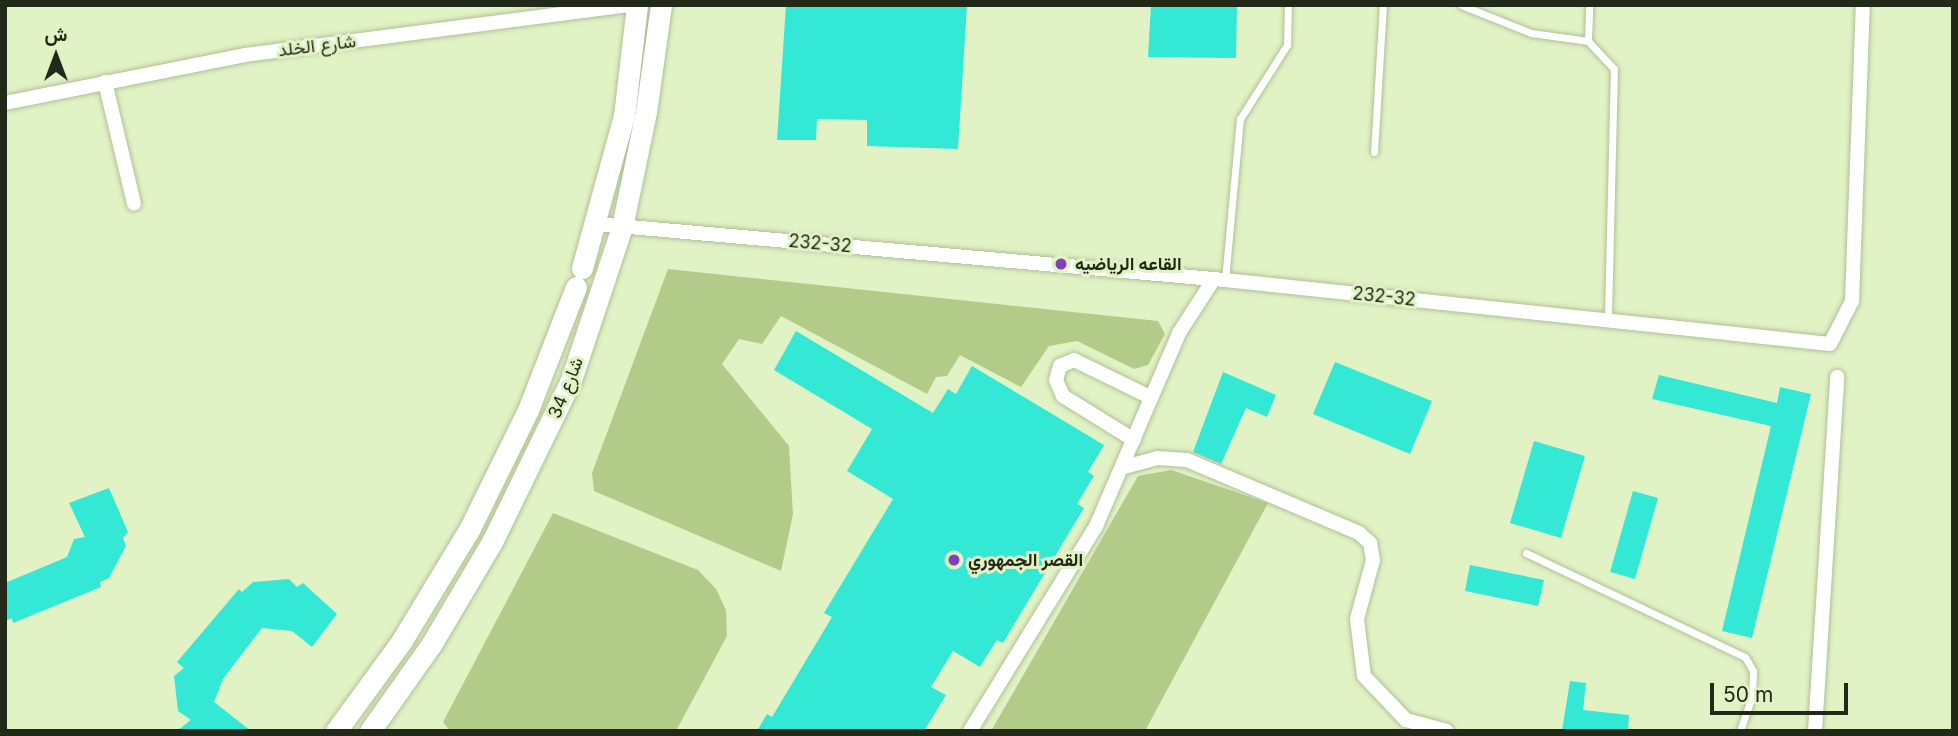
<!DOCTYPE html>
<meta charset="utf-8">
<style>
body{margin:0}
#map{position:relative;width:1958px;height:736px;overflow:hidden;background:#e1f2c5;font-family:Inter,Vazirmatn,sans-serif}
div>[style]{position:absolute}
.green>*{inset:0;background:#b3cb88}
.building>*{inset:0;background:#34e8d6}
.roads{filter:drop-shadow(0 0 2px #b0c095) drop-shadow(0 0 2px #b0c095)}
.lane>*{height:7px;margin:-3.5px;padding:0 3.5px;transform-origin:3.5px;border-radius:3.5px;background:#fff}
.street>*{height:14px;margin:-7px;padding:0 7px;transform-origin:7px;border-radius:7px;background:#fff}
.secondary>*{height:21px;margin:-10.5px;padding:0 10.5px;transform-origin:10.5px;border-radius:10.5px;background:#fff}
.dots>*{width:19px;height:19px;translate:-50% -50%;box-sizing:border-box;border:4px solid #e1f2c5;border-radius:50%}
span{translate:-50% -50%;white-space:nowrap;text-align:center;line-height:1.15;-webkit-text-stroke:6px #e1f2c5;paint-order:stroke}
.street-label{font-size:18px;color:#232918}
.poi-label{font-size:18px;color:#232918;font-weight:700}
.left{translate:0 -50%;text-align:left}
.frame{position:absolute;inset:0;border:7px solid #232918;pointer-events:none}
.north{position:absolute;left:21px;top:21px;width:70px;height:70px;-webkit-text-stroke:5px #e1f2c5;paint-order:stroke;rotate:0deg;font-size:19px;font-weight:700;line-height:28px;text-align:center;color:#232918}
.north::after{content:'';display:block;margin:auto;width:24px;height:32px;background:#232918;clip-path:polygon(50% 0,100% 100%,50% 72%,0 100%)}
.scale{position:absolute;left:1710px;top:683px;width:138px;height:32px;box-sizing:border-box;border:4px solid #232918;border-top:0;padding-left:9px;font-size:21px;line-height:24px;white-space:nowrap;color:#232918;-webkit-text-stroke:5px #e1f2c5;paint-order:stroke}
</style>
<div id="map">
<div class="green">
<i style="clip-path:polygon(668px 269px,1158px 321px,1165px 334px,1148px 365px,1134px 369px,1077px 341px,1049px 346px,1021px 387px,960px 355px,947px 376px,936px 377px,927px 394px,781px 316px,762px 344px,739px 339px,722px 364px,789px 446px,793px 514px,781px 571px,594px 491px,592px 473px)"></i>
<i style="clip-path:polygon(1171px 470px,1268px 503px,1145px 731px,991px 731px,1138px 476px)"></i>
<i style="clip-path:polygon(553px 513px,698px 570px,716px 589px,726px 610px,727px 636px,676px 731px,450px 731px,443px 722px)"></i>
</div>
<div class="building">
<i style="clip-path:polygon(786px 5px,967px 6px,958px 149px,867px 146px,867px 120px,817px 119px,816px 140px,777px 140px)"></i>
<i style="clip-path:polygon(1151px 5px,1237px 5px,1236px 58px,1148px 57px)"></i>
<i style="clip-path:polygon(796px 331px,933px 413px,948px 389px,956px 394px,972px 366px,1104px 445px,1088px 472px,1094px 476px,1077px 504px,1084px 508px,1003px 643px,997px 640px,980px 667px,953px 651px,931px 687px,946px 695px,924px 731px,757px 731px,767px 714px,772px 717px,832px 617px,824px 613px,893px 499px,847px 471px,872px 429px,774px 370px)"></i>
<i style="clip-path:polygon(1335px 362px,1432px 401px,1410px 454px,1313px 414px)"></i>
<i style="clip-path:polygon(1223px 372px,1276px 395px,1267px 417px,1246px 408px,1221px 464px,1193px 452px)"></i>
<i style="clip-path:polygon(1659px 375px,1777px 403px,1780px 387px,1811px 394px,1752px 638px,1722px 631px,1771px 426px,1652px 399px)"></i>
<i style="clip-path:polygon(1534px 441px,1585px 456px,1561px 538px,1510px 523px)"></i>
<i style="clip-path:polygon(109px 488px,128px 532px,123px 538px,126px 546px,109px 578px,100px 582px,101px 587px,13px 623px,12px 618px,5px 621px,5px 583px,67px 557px,74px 539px,85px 537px,69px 503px)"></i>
<i style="clip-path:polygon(1633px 491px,1658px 498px,1635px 579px,1610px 572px)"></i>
<i style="clip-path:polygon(1470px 565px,1544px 580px,1538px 606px,1465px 591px)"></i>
<i style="clip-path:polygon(289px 579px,297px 587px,303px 583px,337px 614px,312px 647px,292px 631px,262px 628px,223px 679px,214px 702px,251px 731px,177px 731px,191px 720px,178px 711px,174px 676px,184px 668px,177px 662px,239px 589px,242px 592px,253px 582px)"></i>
<i style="clip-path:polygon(1570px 681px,1586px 683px,1583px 710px,1629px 715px,1628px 731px,1562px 731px)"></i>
</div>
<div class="roads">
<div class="lane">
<i style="left:1461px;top:5px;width:75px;rotate:21.8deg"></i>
<i style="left:1531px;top:33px;width:58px;rotate:8deg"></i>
<i style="left:1588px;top:41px;width:38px;rotate:47deg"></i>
<i style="left:1614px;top:69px;width:251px;rotate:91.4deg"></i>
<i style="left:1588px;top:41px;width:36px;rotate:-88deg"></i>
<i style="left:1374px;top:152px;width:147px;rotate:-86.5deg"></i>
<i style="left:1225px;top:280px;width:162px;rotate:-84.7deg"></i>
<i style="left:1240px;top:119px;width:88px;rotate:-57.6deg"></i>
<i style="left:1287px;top:45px;width:40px;rotate:-88.6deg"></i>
<i style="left:1526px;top:553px;width:242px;rotate:25.4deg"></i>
<i style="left:1745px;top:657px;width:16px;rotate:60deg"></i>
<i style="left:1753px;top:671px;width:25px;rotate:92deg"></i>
<i style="left:1752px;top:696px;width:37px;rotate:109deg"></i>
</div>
<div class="street">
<i style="left:105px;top:82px;width:125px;rotate:76.6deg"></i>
<i style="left:5px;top:103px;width:245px;rotate:-11.3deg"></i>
<i style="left:245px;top:55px;width:390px;rotate:-7.4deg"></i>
<i style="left:596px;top:224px;width:631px;rotate:5.09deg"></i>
<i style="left:1225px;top:280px;width:608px;rotate:6.04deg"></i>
<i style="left:1830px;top:344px;width:48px;rotate:-62.9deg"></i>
<i style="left:1852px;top:301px;width:296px;rotate:-87.9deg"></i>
<i style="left:1134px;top:440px;width:84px;rotate:-148.2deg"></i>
<i style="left:1063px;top:396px;width:17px;rotate:-114deg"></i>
<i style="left:1056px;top:380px;width:15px;rotate:-74deg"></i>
<i style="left:1060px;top:366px;width:15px;rotate:-23deg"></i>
<i style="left:1074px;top:360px;width:85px;rotate:26deg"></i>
<i style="left:1124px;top:467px;width:34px;rotate:-15deg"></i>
<i style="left:1157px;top:458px;width:30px;rotate:4deg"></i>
<i style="left:1187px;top:460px;width:187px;rotate:23deg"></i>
<i style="left:1359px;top:533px;width:15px;rotate:42deg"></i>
<i style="left:1370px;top:543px;width:17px;rotate:80deg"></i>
<i style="left:1373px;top:560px;width:61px;rotate:105.2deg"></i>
<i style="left:1357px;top:619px;width:57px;rotate:83deg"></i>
<i style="left:1364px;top:676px;width:61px;rotate:46.3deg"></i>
<i style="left:1406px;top:720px;width:42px;rotate:15deg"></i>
<i style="left:970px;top:731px;width:241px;rotate:-58.4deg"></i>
<i style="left:1096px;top:526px;width:210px;rotate:-66.7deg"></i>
<i style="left:1179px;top:333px;width:64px;rotate:-57.1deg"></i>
<i style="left:1815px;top:731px;width:355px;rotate:-86.4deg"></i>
</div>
<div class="secondary">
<i style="left:582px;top:268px;width:158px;rotate:-74.6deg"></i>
<i style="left:624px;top:116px;width:112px;rotate:-83.3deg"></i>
<i style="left:336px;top:731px;width:110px;rotate:-53.9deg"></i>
<i style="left:401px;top:642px;width:133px;rotate:-58.8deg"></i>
<i style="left:470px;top:528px;width:131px;rotate:-63.8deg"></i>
<i style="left:528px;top:410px;width:132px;rotate:-68.7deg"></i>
<i style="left:370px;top:731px;width:105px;rotate:-54.7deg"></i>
<i style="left:431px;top:645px;width:120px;rotate:-59.4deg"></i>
<i style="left:492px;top:542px;width:180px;rotate:-64deg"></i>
<i style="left:571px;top:380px;width:161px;rotate:-71.6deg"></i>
<i style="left:622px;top:227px;width:117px;rotate:-78.2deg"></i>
<i style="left:646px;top:112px;width:108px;rotate:-82deg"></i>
</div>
</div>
<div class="dots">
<i style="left:1061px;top:264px;background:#7e42b7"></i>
<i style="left:954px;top:560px;background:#7e42b7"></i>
</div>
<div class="street-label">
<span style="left:317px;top:46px;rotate:-7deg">شارع الخلد</span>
<span style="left:820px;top:244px;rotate:5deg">232-32</span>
<span style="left:1384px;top:297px;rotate:6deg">232-32</span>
<span style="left:566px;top:388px;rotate:-68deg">شارع 34</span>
</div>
<div class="poi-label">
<span class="left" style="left:1075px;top:264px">القاعه الرياضيه</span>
<span class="left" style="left:968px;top:560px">القصر الجمهوري</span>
</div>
<div class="frame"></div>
<div class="north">ش</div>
<div class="scale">50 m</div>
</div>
